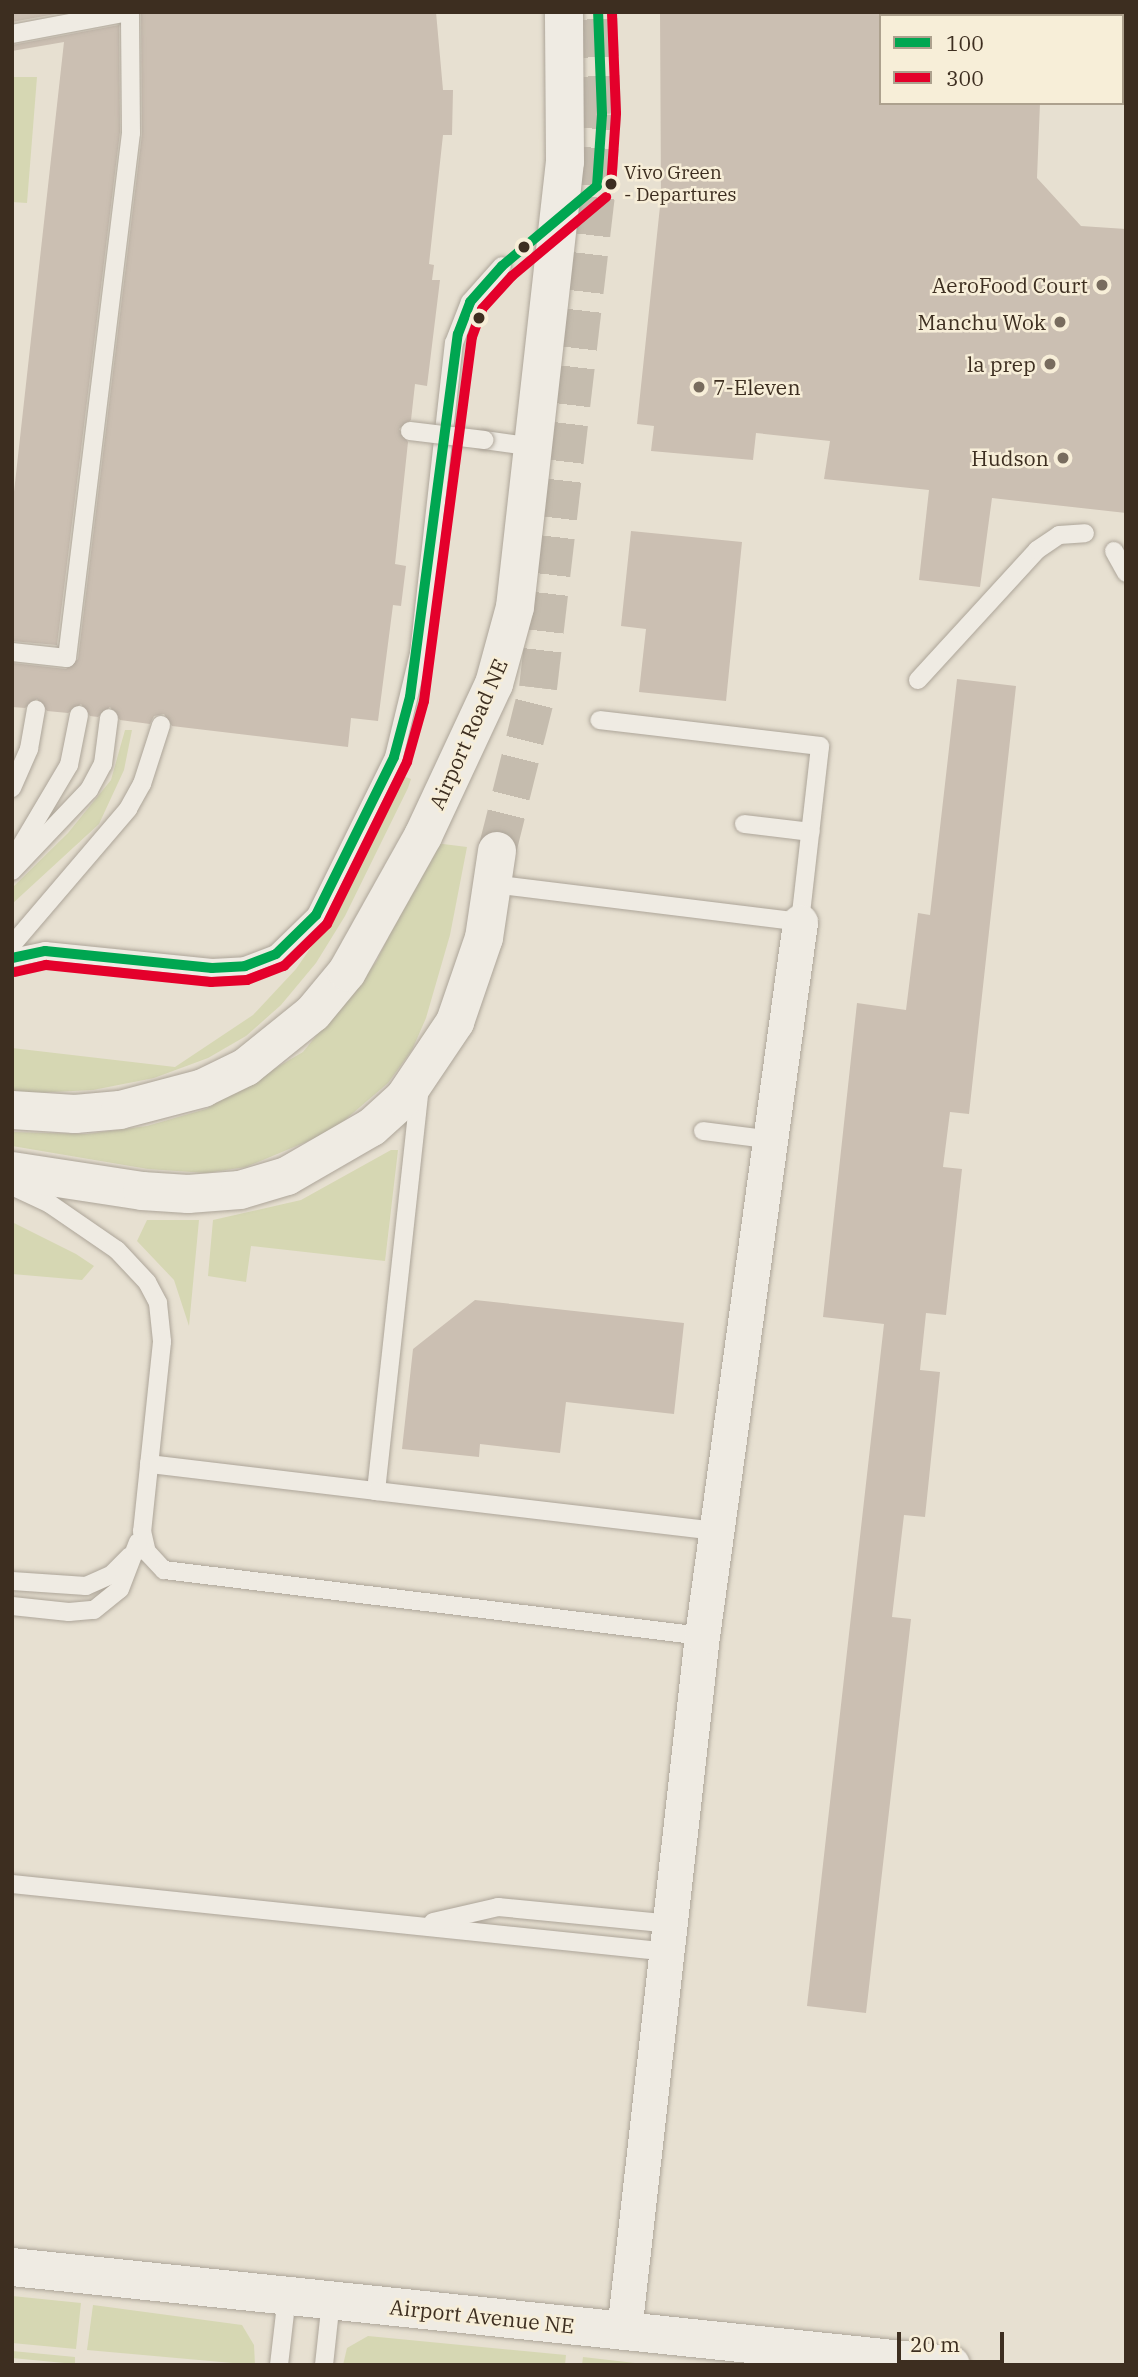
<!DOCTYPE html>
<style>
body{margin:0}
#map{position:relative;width:1138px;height:2377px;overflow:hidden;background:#e7e0d1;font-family:"IBM Plex Serif",serif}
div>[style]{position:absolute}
.green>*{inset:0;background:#d6d7b3}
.building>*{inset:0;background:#cbbfb2}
.secondary-tunnel>*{height:38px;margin-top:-19px;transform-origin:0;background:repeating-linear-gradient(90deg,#c5bcae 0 38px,transparent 0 57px)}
.roads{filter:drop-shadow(0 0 2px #ada599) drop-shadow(0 0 2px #ada599)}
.lane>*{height:18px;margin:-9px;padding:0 9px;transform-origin:9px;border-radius:9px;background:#efebe3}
.street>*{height:35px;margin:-17.5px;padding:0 17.5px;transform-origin:17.5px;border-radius:17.5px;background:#efebe3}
.secondary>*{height:38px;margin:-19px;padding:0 19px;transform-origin:19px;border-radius:19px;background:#efebe3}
.bridges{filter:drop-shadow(0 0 2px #ada599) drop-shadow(0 0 2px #ada599)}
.lane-bridge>*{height:18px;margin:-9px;padding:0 9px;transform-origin:9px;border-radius:9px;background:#efebe3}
.bus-1>*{height:10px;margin:-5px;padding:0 5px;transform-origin:5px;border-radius:5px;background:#00a651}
.bus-2>*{height:10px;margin:-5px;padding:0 5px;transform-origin:5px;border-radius:5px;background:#e4002b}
.dots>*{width:19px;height:19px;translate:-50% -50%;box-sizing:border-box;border:4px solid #f7eed8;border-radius:50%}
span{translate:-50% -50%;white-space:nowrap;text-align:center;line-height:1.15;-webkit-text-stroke:5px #f7eed8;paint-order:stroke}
.bus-label{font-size:19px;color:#3d2e20}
.left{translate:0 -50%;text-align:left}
.poi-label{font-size:21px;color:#3d2e20}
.right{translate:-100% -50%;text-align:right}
.street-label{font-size:21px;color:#3d2e20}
.frame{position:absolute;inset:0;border:14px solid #3d2e20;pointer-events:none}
.legend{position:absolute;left:879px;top:14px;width:245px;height:91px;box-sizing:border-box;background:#f7eed8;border:2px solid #ada18e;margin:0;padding:9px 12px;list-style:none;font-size:21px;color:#3d2e20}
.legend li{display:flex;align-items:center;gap:14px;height:35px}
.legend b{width:35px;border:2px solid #ada18e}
.scale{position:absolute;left:897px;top:2332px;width:107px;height:32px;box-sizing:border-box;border:4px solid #3d2e20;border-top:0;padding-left:9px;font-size:21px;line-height:24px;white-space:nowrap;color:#3d2e20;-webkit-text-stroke:5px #f7eed8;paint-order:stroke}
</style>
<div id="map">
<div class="green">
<i style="clip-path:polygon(12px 77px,37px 77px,27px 203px,12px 202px)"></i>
<i style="clip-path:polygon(125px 730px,132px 730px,124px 770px,99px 824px,12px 904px,12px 888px,68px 833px,111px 780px)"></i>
<i style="clip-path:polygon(403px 776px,411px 779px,408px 788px,345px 916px,316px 963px,281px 1005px,246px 1036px,208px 1058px,154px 1078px,93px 1090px,12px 1094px,12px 1048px,175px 1067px,253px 1015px,296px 969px,342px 902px)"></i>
<i style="clip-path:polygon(435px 843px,467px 847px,450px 935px,426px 1018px,412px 1050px,388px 1083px,332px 1131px,246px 1167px,206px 1173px,148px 1169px,12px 1146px,12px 1132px,87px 1134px,147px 1126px,206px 1109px,303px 1052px,376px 962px)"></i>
<i style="clip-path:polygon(391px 1150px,398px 1150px,385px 1261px,251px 1246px,246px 1282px,208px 1276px,213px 1220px,301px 1200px)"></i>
<i style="clip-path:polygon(147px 1220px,199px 1220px,189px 1326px,174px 1280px,137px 1241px)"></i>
<i style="clip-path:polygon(12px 1222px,76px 1254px,94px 1266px,82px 1280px,12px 1274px)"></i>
<i style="clip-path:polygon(12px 2296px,81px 2303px,76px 2349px,12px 2343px)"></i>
<i style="clip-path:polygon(93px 2305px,242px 2325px,254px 2345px,255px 2365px,87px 2350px)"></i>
<i style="clip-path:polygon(368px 2336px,566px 2355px,565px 2365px,343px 2365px,347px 2348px)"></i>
<i style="clip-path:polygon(12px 2351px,75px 2357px,75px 2364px,12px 2358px)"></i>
<i style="clip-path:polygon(583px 2357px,652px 2365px,582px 2365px)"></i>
</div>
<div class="building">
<i style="clip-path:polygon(12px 12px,66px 12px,12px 22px)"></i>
<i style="clip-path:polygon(141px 12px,436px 12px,443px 90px,453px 90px,452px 135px,443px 135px,429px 264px,434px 265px,432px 280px,440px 280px,427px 386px,415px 384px,411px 420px,399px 429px,408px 442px,395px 564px,406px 566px,401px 606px,393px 605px,378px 721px,351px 718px,348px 747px,172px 726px,164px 714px,154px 716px,150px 724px,120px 720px,110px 707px,98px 717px,90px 716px,81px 704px,68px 713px,47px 711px,37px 699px,25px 708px,12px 707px,12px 663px,66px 669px,78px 659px,142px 134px)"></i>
<i style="clip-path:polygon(660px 12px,881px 12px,881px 103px,1040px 103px,1037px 178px,1081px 226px,1126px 229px,1126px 513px,992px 498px,980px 587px,919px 580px,929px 490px,824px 479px,830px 441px,756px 433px,753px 460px,651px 451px,654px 426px,637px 424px,661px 197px)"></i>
<i style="clip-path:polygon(119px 25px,120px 132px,57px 645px,12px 641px,12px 510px,64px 42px,12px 51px,12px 45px)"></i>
<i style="clip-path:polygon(631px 531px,742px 542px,726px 701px,639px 692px,646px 629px,621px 626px)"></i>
<i style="clip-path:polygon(957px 679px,1016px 686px,969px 1114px,950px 1112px,943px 1167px,962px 1169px,946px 1315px,926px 1313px,920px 1370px,940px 1372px,925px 1517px,904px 1515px,892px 1617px,911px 1619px,866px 2013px,807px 2006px,884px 1324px,823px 1317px,857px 1003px,906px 1010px,918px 913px,930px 915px)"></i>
<i style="clip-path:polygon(475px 1300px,684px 1323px,674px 1414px,566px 1402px,560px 1453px,480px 1444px,479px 1457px,402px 1449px,413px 1349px)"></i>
</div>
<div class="secondary-tunnel">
<i style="left:497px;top:851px;width:168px;rotate:-75.9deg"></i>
<i style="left:538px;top:688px;width:505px;rotate:-83.3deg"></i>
<i style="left:597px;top:186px;width:72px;rotate:-86deg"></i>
<i style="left:602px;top:114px;width:102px;rotate:-92.2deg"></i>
</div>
<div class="roads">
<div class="lane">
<i style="left:12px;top:34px;width:118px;rotate:-10.7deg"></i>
<i style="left:484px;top:440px;width:50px;rotate:8deg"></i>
<i style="left:1114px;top:551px;width:25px;rotate:61deg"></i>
<i style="left:12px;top:652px;width:55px;rotate:6.2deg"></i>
<i style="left:67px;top:658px;width:529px;rotate:-83.05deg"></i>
<i style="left:131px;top:133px;width:121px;rotate:-90.5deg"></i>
<i style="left:918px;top:680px;width:176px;rotate:-47.5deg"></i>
<i style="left:1037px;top:550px;width:27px;rotate:-34deg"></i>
<i style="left:1059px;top:535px;width:26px;rotate:-4deg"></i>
<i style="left:12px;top:788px;width:43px;rotate:-66.4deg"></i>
<i style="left:29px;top:749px;width:40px;rotate:-80deg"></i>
<i style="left:744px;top:824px;width:67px;rotate:6.8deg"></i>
<i style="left:12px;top:861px;width:112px;rotate:-59.3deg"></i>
<i style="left:69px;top:765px;width:51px;rotate:-78.7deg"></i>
<i style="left:12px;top:871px;width:112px;rotate:-46.5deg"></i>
<i style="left:89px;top:790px;width:30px;rotate:-62deg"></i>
<i style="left:103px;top:764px;width:46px;rotate:-82.6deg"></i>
<i style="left:492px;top:884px;width:310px;rotate:7deg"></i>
<i style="left:800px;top:922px;width:177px;rotate:-83.5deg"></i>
<i style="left:820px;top:746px;width:222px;rotate:-173.3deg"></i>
<i style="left:12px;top:945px;width:179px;rotate:-49.5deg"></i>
<i style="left:128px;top:809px;width:29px;rotate:-61deg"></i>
<i style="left:142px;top:784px;width:62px;rotate:-72.1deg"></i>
<i style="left:12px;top:958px;width:34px;rotate:-12deg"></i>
<i style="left:45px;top:951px;width:168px;rotate:5.8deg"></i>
<i style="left:212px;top:968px;width:33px;rotate:-3deg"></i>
<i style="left:245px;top:966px;width:33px;rotate:-21deg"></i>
<i style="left:276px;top:954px;width:56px;rotate:-44.3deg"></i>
<i style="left:316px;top:915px;width:176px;rotate:-63.7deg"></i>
<i style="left:394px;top:757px;width:106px;rotate:-76.4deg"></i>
<i style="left:419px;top:654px;width:313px;rotate:-83.6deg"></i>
<i style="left:454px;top:343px;width:44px;rotate:-68.7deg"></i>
<i style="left:470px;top:302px;width:48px;rotate:-48.4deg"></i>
<i style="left:703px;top:1131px;width:71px;rotate:7.3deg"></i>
<i style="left:12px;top:1186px;width:42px;rotate:25.3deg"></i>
<i style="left:50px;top:1204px;width:81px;rotate:34.5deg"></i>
<i style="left:117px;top:1250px;width:44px;rotate:46.8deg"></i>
<i style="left:147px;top:1282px;width:24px;rotate:62deg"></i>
<i style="left:158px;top:1303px;width:39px;rotate:84deg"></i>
<i style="left:162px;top:1342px;width:190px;rotate:96deg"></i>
<i style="left:142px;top:1531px;width:22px;rotate:77deg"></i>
<i style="left:147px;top:1552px;width:25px;rotate:47deg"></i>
<i style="left:164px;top:1570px;width:542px;rotate:6.99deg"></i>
<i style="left:149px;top:1464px;width:229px;rotate:6.8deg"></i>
<i style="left:376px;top:1491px;width:405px;rotate:-83.8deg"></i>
<i style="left:376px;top:1491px;width:342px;rotate:6.7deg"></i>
<i style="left:12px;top:1581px;width:74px;rotate:3.9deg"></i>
<i style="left:86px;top:1586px;width:27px;rotate:-24deg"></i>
<i style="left:111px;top:1575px;width:27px;rotate:-45deg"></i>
<i style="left:12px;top:1606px;width:57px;rotate:6deg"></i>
<i style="left:69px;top:1612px;width:25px;rotate:-5deg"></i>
<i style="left:94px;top:1610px;width:33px;rotate:-39deg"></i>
<i style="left:120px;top:1589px;width:50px;rotate:-69deg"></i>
<i style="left:12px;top:1884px;width:661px;rotate:5.91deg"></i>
<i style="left:433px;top:1922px;width:67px;rotate:-13deg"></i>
<i style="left:498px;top:1907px;width:175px;rotate:5.6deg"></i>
<i style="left:279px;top:2365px;width:69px;rotate:-83.4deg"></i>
<i style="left:324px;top:2365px;width:64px;rotate:-83.8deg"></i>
</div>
<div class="street">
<i style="left:624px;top:2331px;width:699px;rotate:-83.6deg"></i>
<i style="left:702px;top:1636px;width:721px;rotate:-82.18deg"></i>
</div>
<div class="secondary">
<i style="left:12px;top:1110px;width:63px;rotate:3.6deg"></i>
<i style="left:75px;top:1114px;width:45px;rotate:-5.1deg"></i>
<i style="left:120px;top:1110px;width:86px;rotate:-14.8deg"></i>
<i style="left:203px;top:1088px;width:48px;rotate:-26deg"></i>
<i style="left:246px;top:1067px;width:86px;rotate:-38.9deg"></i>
<i style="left:313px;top:1013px;width:53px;rotate:-50.3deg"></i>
<i style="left:347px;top:972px;width:156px;rotate:-60.8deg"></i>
<i style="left:423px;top:836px;width:168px;rotate:-65deg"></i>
<i style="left:494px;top:684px;width:80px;rotate:-74.7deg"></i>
<i style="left:515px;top:607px;width:448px;rotate:-83.6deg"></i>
<i style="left:565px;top:162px;width:150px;rotate:-90.4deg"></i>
<i style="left:12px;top:1171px;width:132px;rotate:8.7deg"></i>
<i style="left:142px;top:1191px;width:46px;rotate:3.7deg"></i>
<i style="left:188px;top:1194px;width:52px;rotate:-4.4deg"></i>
<i style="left:240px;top:1190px;width:49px;rotate:-16.6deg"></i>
<i style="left:287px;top:1176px;width:98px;rotate:-30deg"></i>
<i style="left:372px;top:1127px;width:43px;rotate:-42.2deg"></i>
<i style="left:404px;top:1098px;width:92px;rotate:-56.1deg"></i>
<i style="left:455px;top:1022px;width:89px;rotate:-71deg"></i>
<i style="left:484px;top:938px;width:88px;rotate:-81.5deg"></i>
<i style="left:12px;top:2267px;width:944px;rotate:5.96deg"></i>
</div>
</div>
<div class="bridges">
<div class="lane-bridge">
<i style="left:410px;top:431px;width:75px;rotate:6.9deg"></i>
</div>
</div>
<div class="bus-1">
<i style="left:597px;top:186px;width:72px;rotate:-86deg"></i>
<i style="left:602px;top:114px;width:102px;rotate:-92.2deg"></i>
<i style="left:12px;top:958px;width:34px;rotate:-12deg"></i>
<i style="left:45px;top:951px;width:168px;rotate:5.8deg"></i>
<i style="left:212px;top:968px;width:33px;rotate:-3deg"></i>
<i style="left:245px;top:966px;width:33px;rotate:-21deg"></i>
<i style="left:276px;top:954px;width:56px;rotate:-44.3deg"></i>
<i style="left:316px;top:915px;width:176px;rotate:-63.7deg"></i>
<i style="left:394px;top:757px;width:62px;rotate:-75.1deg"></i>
<i style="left:410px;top:697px;width:366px;rotate:-82.5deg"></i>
<i style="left:458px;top:334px;width:34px;rotate:-69deg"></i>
<i style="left:470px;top:302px;width:48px;rotate:-48.4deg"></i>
<i style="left:502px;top:266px;width:124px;rotate:-40.1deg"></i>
</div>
<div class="bus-2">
<i style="left:611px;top:187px;width:74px;rotate:-86.1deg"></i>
<i style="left:616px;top:113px;width:101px;rotate:-92.3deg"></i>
<i style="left:15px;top:972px;width:32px;rotate:-13deg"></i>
<i style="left:46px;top:965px;width:166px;rotate:5.9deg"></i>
<i style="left:211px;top:982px;width:36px;rotate:-3deg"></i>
<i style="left:247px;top:980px;width:40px;rotate:-21deg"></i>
<i style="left:284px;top:966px;width:60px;rotate:-44.3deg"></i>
<i style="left:327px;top:924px;width:181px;rotate:-63.7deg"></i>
<i style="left:407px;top:762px;width:63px;rotate:-74.4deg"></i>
<i style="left:424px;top:701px;width:367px;rotate:-82.5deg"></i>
<i style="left:472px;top:337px;width:30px;rotate:-70deg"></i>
<i style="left:482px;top:309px;width:45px;rotate:-47.7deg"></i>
<i style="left:512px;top:276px;width:123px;rotate:-40deg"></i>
</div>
<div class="dots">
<i style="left:611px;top:184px;background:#3d2e20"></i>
<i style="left:524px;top:247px;background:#3d2e20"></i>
<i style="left:1102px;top:285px;background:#786c5e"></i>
<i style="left:479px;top:318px;background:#3d2e20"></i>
<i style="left:1060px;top:322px;background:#786c5e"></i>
<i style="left:1050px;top:364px;background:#786c5e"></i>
<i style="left:699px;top:387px;background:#786c5e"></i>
<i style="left:1063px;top:458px;background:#786c5e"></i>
</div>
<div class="bus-label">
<span class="left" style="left:624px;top:184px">Vivo Green<br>- Departures</span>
</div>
<div class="poi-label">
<span class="right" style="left:1088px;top:285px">AeroFood Court</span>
<span class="right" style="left:1046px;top:322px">Manchu Wok</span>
<span class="right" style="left:1036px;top:364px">la prep</span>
<span class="left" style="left:713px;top:387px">7-Eleven</span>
<span class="right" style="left:1049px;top:458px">Hudson</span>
</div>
<div class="street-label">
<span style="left:468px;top:734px;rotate:-66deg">Airport Road NE</span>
<span style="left:482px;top:2316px;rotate:6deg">Airport Avenue NE</span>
</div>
<div class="frame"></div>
<ul class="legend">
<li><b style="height:9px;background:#00a651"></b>100</li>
<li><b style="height:9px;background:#e4002b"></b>300</li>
</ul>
<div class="scale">20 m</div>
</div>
